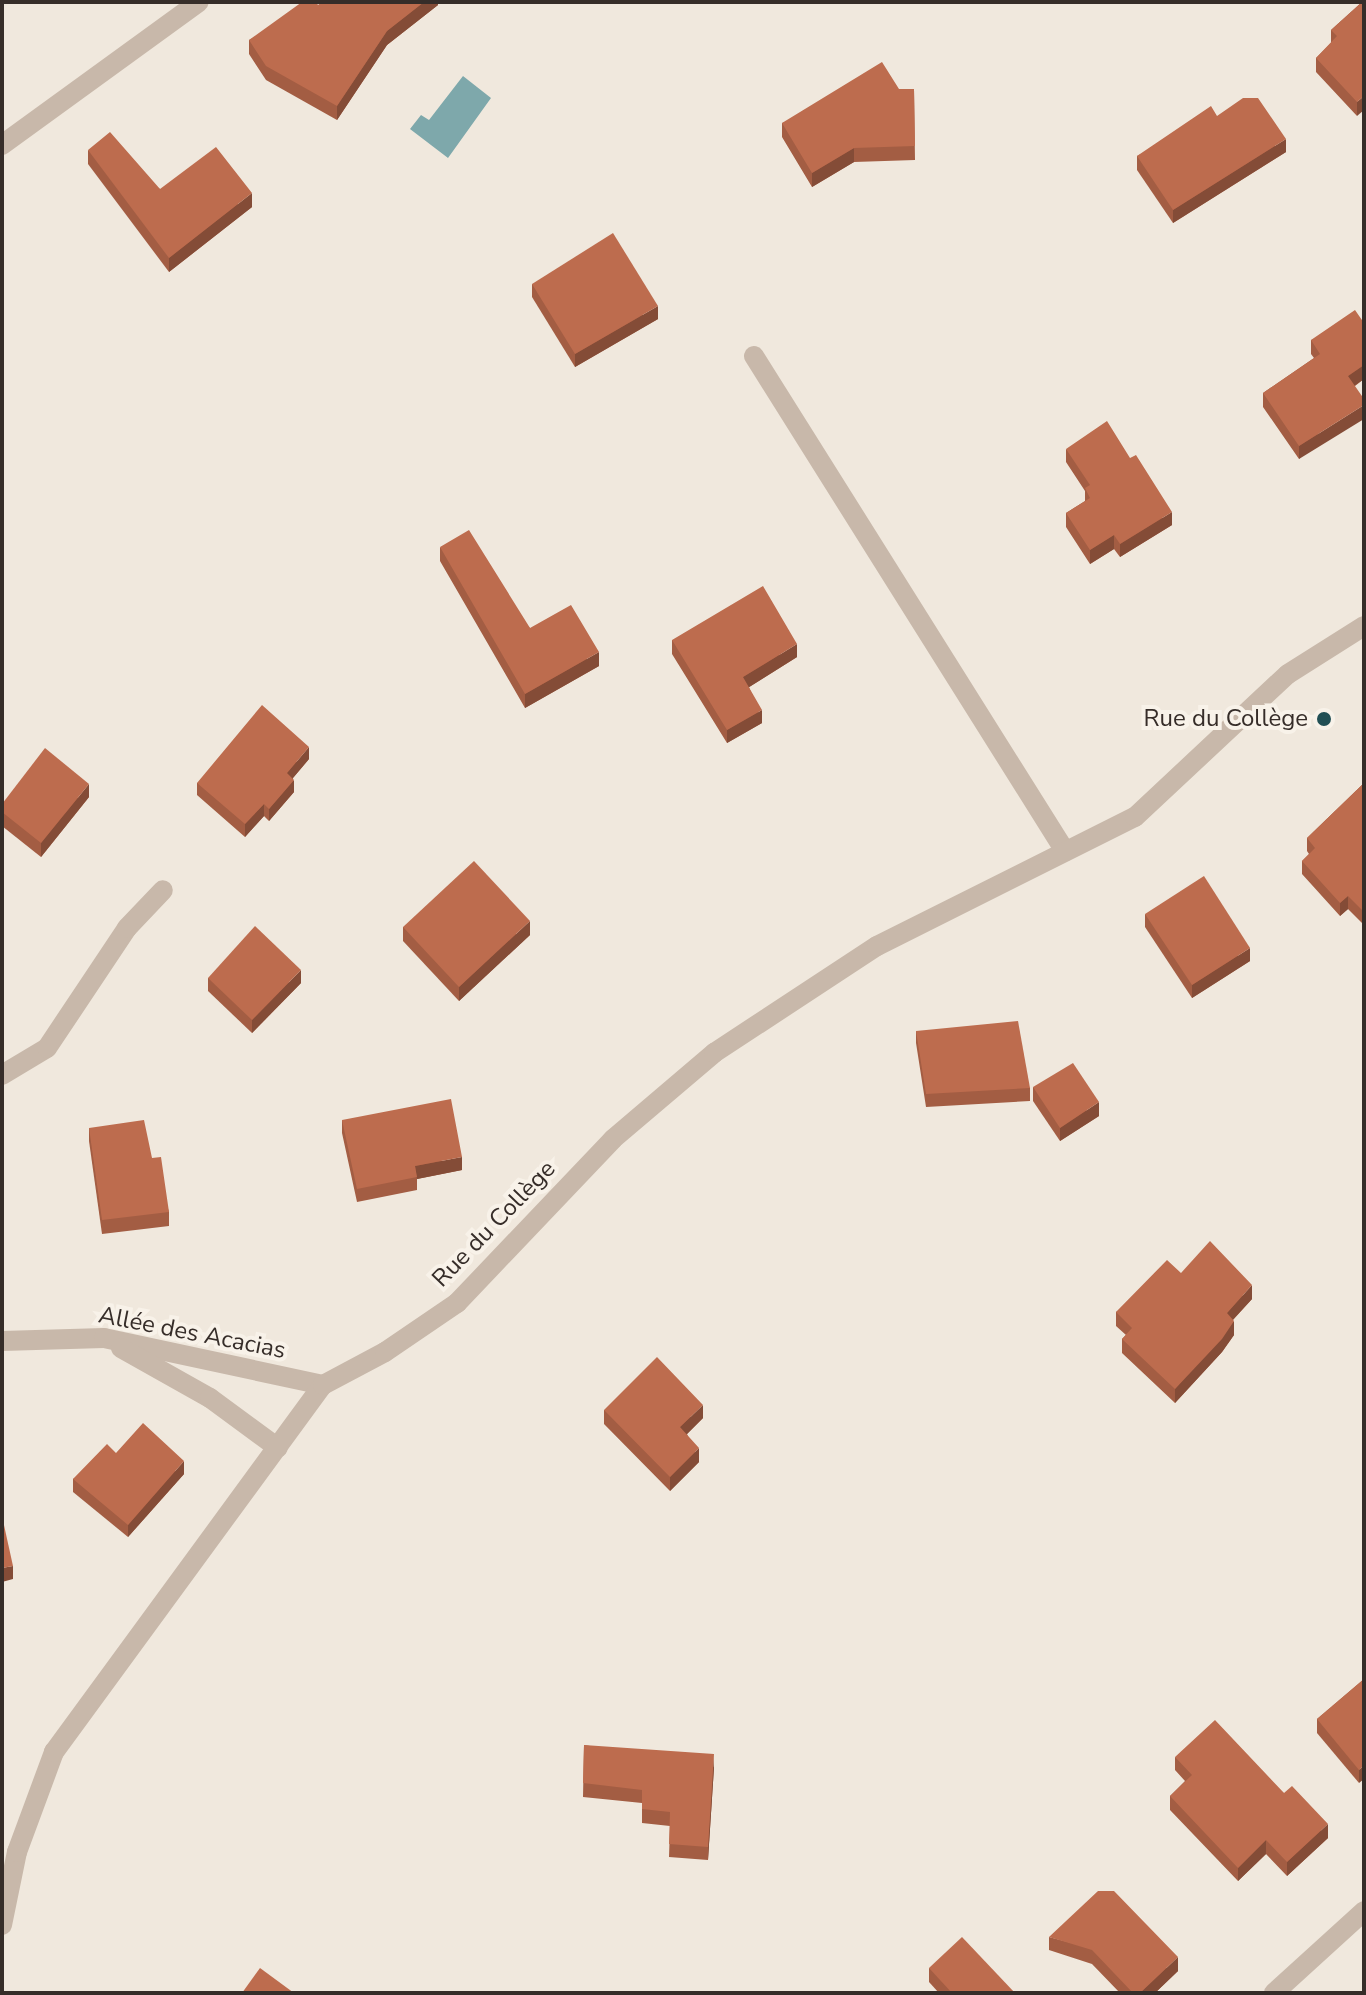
<!DOCTYPE html>
<meta charset="utf-8">
<style>
body{margin:0}
#map{position:relative;width:1366px;height:1995px;overflow:hidden;background:#f0e8dd;font-family:"Nunito Sans",sans-serif}
div>[style]{position:absolute}
.water>*{inset:0;background:#7ea8ab}
.street>*{height:20px;margin:-10px;padding:0 10px;transform-origin:10px;border-radius:10px;background:#c8b8aa}
.wall>*{inset:0;background:#a35d43}
.shaded-wall>*{inset:0;background:#844c37}
.building>*{inset:0;background:#bd6c4e}
.dots>*{width:22px;height:22px;translate:-50% -50%;box-sizing:border-box;border:4px solid #f8f2e9;border-radius:50%}
span{translate:-50% -50%;white-space:nowrap;text-align:center;line-height:1.15;-webkit-text-stroke:8px #f8f2e9;paint-order:stroke}
.poi-label{font-size:24px;color:#362d29}
.right{translate:-100% -50%;text-align:right}
.street-label{font-size:24px;color:#362d29}
.frame{position:absolute;inset:0;border:4px solid #362d29;pointer-events:none}
</style>
<div id="map">
<div class="water">
<i style="clip-path:polygon(463px 76px,491px 98px,448px 158px,410px 129px,421px 115px,429px 120px)"></i>
</div>
<div class="street">
<i style="left:2px;top:145px;width:243px;rotate:-36deg"></i>
<i style="left:754px;top:356px;width:585px;rotate:57.86deg"></i>
<i style="left:2px;top:1075px;width:52px;rotate:-31deg"></i>
<i style="left:47px;top:1048px;width:144px;rotate:-56.3deg"></i>
<i style="left:127px;top:928px;width:52px;rotate:-46.5deg"></i>
<i style="left:2px;top:1341px;width:102px;rotate:-1.7deg"></i>
<i style="left:104px;top:1338px;width:224px;rotate:12.1deg"></i>
<i style="left:121px;top:1348px;width:102px;rotate:29.3deg"></i>
<i style="left:210px;top:1398px;width:84px;rotate:36.3deg"></i>
<i style="left:2px;top:1925px;width:75px;rotate:-78.4deg"></i>
<i style="left:17px;top:1852px;width:107px;rotate:-69.7deg"></i>
<i style="left:54px;top:1752px;width:455px;rotate:-53.8deg"></i>
<i style="left:323px;top:1385px;width:70px;rotate:-28deg"></i>
<i style="left:385px;top:1352px;width:87px;rotate:-34.2deg"></i>
<i style="left:457px;top:1303px;width:226px;rotate:-46.4deg"></i>
<i style="left:613px;top:1139px;width:133px;rotate:-40.4deg"></i>
<i style="left:714px;top:1053px;width:195px;rotate:-33.3deg"></i>
<i style="left:877px;top:946px;width:288px;rotate:-26.6deg"></i>
<i style="left:1135px;top:817px;width:209px;rotate:-43.1deg"></i>
<i style="left:1288px;top:674px;width:90px;rotate:-32.3deg"></i>
<i style="left:1274px;top:1993px;width:122px;rotate:-42.3deg"></i>
</div>
<div class="wall">
<i style="clip-path:polygon(438px 2px,438px 5px,387px 45px,337px 120px,266px 80px,249px 54px,249px 40px,318px 5px)"></i>
<i style="clip-path:polygon(1362px 2px,1357px 116px,1316px 72px,1316px 58px,1331px 43px,1331px 30px)"></i>
<i style="clip-path:polygon(899px 89px,914px 89px,915px 160px,854px 162px,812px 187px,782px 137px,782px 123px)"></i>
<i style="clip-path:polygon(1217px 116px,1286px 152px,1173px 223px,1137px 170px,1137px 156px)"></i>
<i style="clip-path:polygon(88px 150px,160px 189px,252px 207px,169px 272px,88px 164px)"></i>
<i style="clip-path:polygon(532px 284px,658px 319px,575px 367px,532px 297px)"></i>
<i style="clip-path:polygon(1364px 323px,1364px 379px,1355px 386px,1299px 459px,1263px 407px,1263px 393px,1314px 358px,1311px 354px,1311px 340px)"></i>
<i style="clip-path:polygon(1066px 449px,1172px 525px,1120px 557px,1114px 549px,1090px 564px,1066px 527px,1066px 513px,1085px 501px,1085px 491px,1066px 462px)"></i>
<i style="clip-path:polygon(440px 547px,530px 628px,599px 666px,525px 708px,440px 561px)"></i>
<i style="clip-path:polygon(672px 640px,797px 657px,749px 687px,762px 723px,727px 743px,672px 654px)"></i>
<i style="clip-path:polygon(309px 759px,293px 778px,294px 792px,269px 821px,264px 816px,245px 837px,197px 795px,197px 783px)"></i>
<i style="clip-path:polygon(1364px 783px,1364px 925px,1348px 909px,1340px 916px,1302px 874px,1302px 861px,1309px 854px,1307px 851px,1307px 838px)"></i>
<i style="clip-path:polygon(89px 797px,41px 857px,2px 826px,2px 804px)"></i>
<i style="clip-path:polygon(1145px 914px,1250px 961px,1192px 998px,1145px 927px)"></i>
<i style="clip-path:polygon(403px 927px,530px 935px,459px 1001px,403px 941px)"></i>
<i style="clip-path:polygon(208px 978px,301px 983px,252px 1033px,208px 991px)"></i>
<i style="clip-path:polygon(916px 1031px,1030px 1088px,1030px 1101px,926px 1107px,916px 1043px)"></i>
<i style="clip-path:polygon(1033px 1087px,1099px 1116px,1060px 1141px,1033px 1101px)"></i>
<i style="clip-path:polygon(342px 1120px,462px 1170px,417px 1179px,417px 1190px,357px 1202px,342px 1133px)"></i>
<i style="clip-path:polygon(89px 1128px,152px 1158px,169px 1212px,169px 1226px,102px 1234px,89px 1141px)"></i>
<i style="clip-path:polygon(1181px 1273px,1252px 1299px,1233px 1320px,1234px 1335px,1222px 1352px,1175px 1403px,1122px 1353px,1122px 1339px,1126px 1335px,1116px 1326px,1116px 1312px)"></i>
<i style="clip-path:polygon(604px 1410px,703px 1418px,687px 1434px,699px 1462px,670px 1491px,604px 1424px)"></i>
<i style="clip-path:polygon(116px 1453px,184px 1474px,128px 1537px,73px 1492px,73px 1479px)"></i>
<i style="clip-path:polygon(1364px 1679px,1359px 1783px,1317px 1733px,1317px 1719px)"></i>
<i style="clip-path:polygon(584px 1745px,714px 1767px,708px 1860px,669px 1857px,670px 1826px,642px 1823px,642px 1803px,583px 1797px)"></i>
<i style="clip-path:polygon(1175px 1757px,1284px 1793px,1328px 1838px,1287px 1876px,1266px 1854px,1238px 1881px,1170px 1810px,1170px 1796px,1185px 1781px,1175px 1770px)"></i>
<i style="clip-path:polygon(1049px 1937px,1178px 1971px,1155px 1993px,1120px 1993px,1092px 1964px,1049px 1950px)"></i>
<i style="clip-path:polygon(929px 1968px,1015px 1993px,939px 1993px,929px 1982px)"></i>
</div>
<div class="shaded-wall">
<i style="clip-path:polygon(424px 2px,438px 2px,438px 5px,387px 45px,337px 120px,337px 106px,387px 31px)"></i>
<i style="clip-path:polygon(1364px 96px,1364px 110px,1357px 116px,1357px 102px)"></i>
<i style="clip-path:polygon(1286px 139px,1286px 152px,1173px 223px,1173px 210px)"></i>
<i style="clip-path:polygon(854px 148px,854px 162px,812px 187px,812px 173px)"></i>
<i style="clip-path:polygon(252px 193px,252px 207px,169px 272px,169px 258px)"></i>
<i style="clip-path:polygon(658px 306px,658px 319px,575px 367px,575px 354px)"></i>
<i style="clip-path:polygon(1364px 365px,1364px 379px,1348px 390px,1348px 376px)"></i>
<i style="clip-path:polygon(1364px 405px,1364px 419px,1299px 459px,1299px 446px)"></i>
<i style="clip-path:polygon(1172px 512px,1172px 525px,1120px 557px,1120px 544px)"></i>
<i style="clip-path:polygon(1114px 535px,1114px 549px,1090px 564px,1090px 550px)"></i>
<i style="clip-path:polygon(797px 644px,797px 657px,743px 691px,743px 677px)"></i>
<i style="clip-path:polygon(599px 652px,599px 666px,525px 708px,525px 694px)"></i>
<i style="clip-path:polygon(762px 710px,762px 723px,727px 743px,727px 730px)"></i>
<i style="clip-path:polygon(309px 747px,309px 759px,287px 785px,287px 773px)"></i>
<i style="clip-path:polygon(294px 780px,294px 792px,269px 821px,269px 809px)"></i>
<i style="clip-path:polygon(89px 784px,89px 797px,41px 857px,41px 843px)"></i>
<i style="clip-path:polygon(264px 804px,264px 816px,245px 837px,245px 824px)"></i>
<i style="clip-path:polygon(1348px 896px,1348px 909px,1340px 916px,1340px 903px)"></i>
<i style="clip-path:polygon(530px 921px,530px 935px,459px 1001px,459px 987px)"></i>
<i style="clip-path:polygon(1250px 948px,1250px 961px,1192px 998px,1192px 985px)"></i>
<i style="clip-path:polygon(301px 970px,301px 983px,252px 1033px,252px 1020px)"></i>
<i style="clip-path:polygon(1099px 1102px,1099px 1116px,1060px 1141px,1060px 1128px)"></i>
<i style="clip-path:polygon(462px 1157px,462px 1170px,417px 1179px,415px 1166px)"></i>
<i style="clip-path:polygon(1252px 1285px,1252px 1299px,1227px 1326px,1227px 1313px)"></i>
<i style="clip-path:polygon(1234px 1321px,1234px 1335px,1222px 1352px,1175px 1403px,1175px 1389px)"></i>
<i style="clip-path:polygon(703px 1405px,703px 1418px,680px 1441px,680px 1427px)"></i>
<i style="clip-path:polygon(699px 1448px,699px 1462px,670px 1491px,670px 1477px)"></i>
<i style="clip-path:polygon(184px 1461px,184px 1474px,128px 1537px,128px 1525px)"></i>
<i style="clip-path:polygon(13px 1566px,13px 1579px,2px 1582px,2px 1568px)"></i>
<i style="clip-path:polygon(714px 1754px,714px 1767px,708px 1860px,708px 1847px)"></i>
<i style="clip-path:polygon(1364px 1765px,1364px 1779px,1359px 1783px,1359px 1770px)"></i>
<i style="clip-path:polygon(1328px 1824px,1328px 1838px,1287px 1876px,1287px 1862px)"></i>
<i style="clip-path:polygon(1266px 1840px,1266px 1854px,1238px 1881px,1238px 1868px)"></i>
<i style="clip-path:polygon(1178px 1957px,1178px 1971px,1155px 1993px,1140px 1993px)"></i>
</div>
<div class="building">
<i style="clip-path:polygon(302px 2px,316px 2px,318px 5px,322px 2px,424px 2px,387px 31px,337px 106px,266px 66px,249px 40px)"></i>
<i style="clip-path:polygon(1362px 2px,1364px 2px,1364px 96px,1357px 102px,1316px 58px,1337px 36px,1331px 30px)"></i>
<i style="clip-path:polygon(882px 62px,899px 89px,914px 89px,915px 146px,854px 148px,812px 173px,782px 123px)"></i>
<i style="clip-path:polygon(1243px 98px,1258px 98px,1286px 139px,1173px 210px,1137px 156px,1211px 106px,1217px 116px)"></i>
<i style="clip-path:polygon(110px 132px,160px 189px,216px 147px,252px 193px,169px 258px,88px 150px)"></i>
<i style="clip-path:polygon(613px 233px,658px 306px,575px 354px,532px 284px)"></i>
<i style="clip-path:polygon(1355px 310px,1364px 323px,1364px 365px,1348px 376px,1364px 399px,1364px 405px,1299px 446px,1263px 393px,1320px 354px,1311px 340px)"></i>
<i style="clip-path:polygon(1107px 421px,1130px 458px,1136px 455px,1172px 512px,1120px 544px,1114px 535px,1090px 550px,1066px 513px,1090px 498px,1085px 488px,1090px 485px,1066px 449px)"></i>
<i style="clip-path:polygon(469px 530px,530px 628px,571px 605px,599px 652px,525px 694px,440px 547px)"></i>
<i style="clip-path:polygon(763px 586px,797px 644px,743px 677px,762px 710px,727px 730px,672px 640px)"></i>
<i style="clip-path:polygon(262px 705px,309px 747px,287px 773px,294px 780px,269px 809px,264px 804px,245px 824px,197px 783px)"></i>
<i style="clip-path:polygon(45px 748px,89px 784px,41px 843px,2px 812px,2px 804px)"></i>
<i style="clip-path:polygon(1364px 783px,1364px 912px,1348px 896px,1340px 903px,1302px 861px,1315px 848px,1307px 838px)"></i>
<i style="clip-path:polygon(474px 861px,530px 921px,459px 987px,403px 927px)"></i>
<i style="clip-path:polygon(1204px 876px,1250px 948px,1192px 985px,1145px 914px)"></i>
<i style="clip-path:polygon(255px 926px,301px 970px,252px 1020px,208px 978px)"></i>
<i style="clip-path:polygon(1018px 1021px,1030px 1088px,926px 1094px,916px 1031px)"></i>
<i style="clip-path:polygon(1073px 1063px,1099px 1102px,1060px 1128px,1033px 1087px)"></i>
<i style="clip-path:polygon(451px 1099px,462px 1157px,415px 1166px,417px 1177px,357px 1189px,342px 1120px)"></i>
<i style="clip-path:polygon(144px 1120px,152px 1158px,161px 1157px,169px 1212px,102px 1220px,89px 1128px)"></i>
<i style="clip-path:polygon(1210px 1241px,1252px 1285px,1227px 1313px,1234px 1321px,1222px 1339px,1175px 1389px,1122px 1339px,1132px 1328px,1116px 1312px,1167px 1260px,1181px 1273px)"></i>
<i style="clip-path:polygon(657px 1357px,703px 1405px,680px 1427px,699px 1448px,670px 1477px,604px 1410px)"></i>
<i style="clip-path:polygon(143px 1423px,184px 1461px,128px 1525px,73px 1479px,107px 1444px,116px 1453px)"></i>
<i style="clip-path:polygon(2px 1516px,13px 1566px,2px 1568px)"></i>
<i style="clip-path:polygon(1364px 1679px,1364px 1765px,1359px 1770px,1317px 1719px)"></i>
<i style="clip-path:polygon(1215px 1720px,1284px 1793px,1292px 1786px,1328px 1824px,1287px 1862px,1266px 1840px,1238px 1868px,1170px 1796px,1192px 1775px,1175px 1757px)"></i>
<i style="clip-path:polygon(584px 1745px,714px 1754px,708px 1847px,669px 1844px,670px 1812px,642px 1809px,642px 1790px,583px 1783px)"></i>
<i style="clip-path:polygon(1098px 1891px,1114px 1891px,1178px 1957px,1140px 1993px,1133px 1993px,1092px 1950px,1049px 1937px)"></i>
<i style="clip-path:polygon(962px 1937px,1015px 1993px,952px 1993px,929px 1968px)"></i>
<i style="clip-path:polygon(260px 1968px,294px 1993px,242px 1993px)"></i>
</div>
<div class="dots">
<i style="left:1324px;top:719px;background:#214f54"></i>
</div>
<div class="poi-label">
<span class="right" style="left:1308px;top:719px">Rue du Collège</span>
</div>
<div class="street-label">
<span style="left:494px;top:1224px;rotate:-46deg">Rue du Collège</span>
<span style="left:192px;top:1333px;rotate:11deg">Allée des Acacias</span>
</div>
<div class="frame"></div>
</div>
